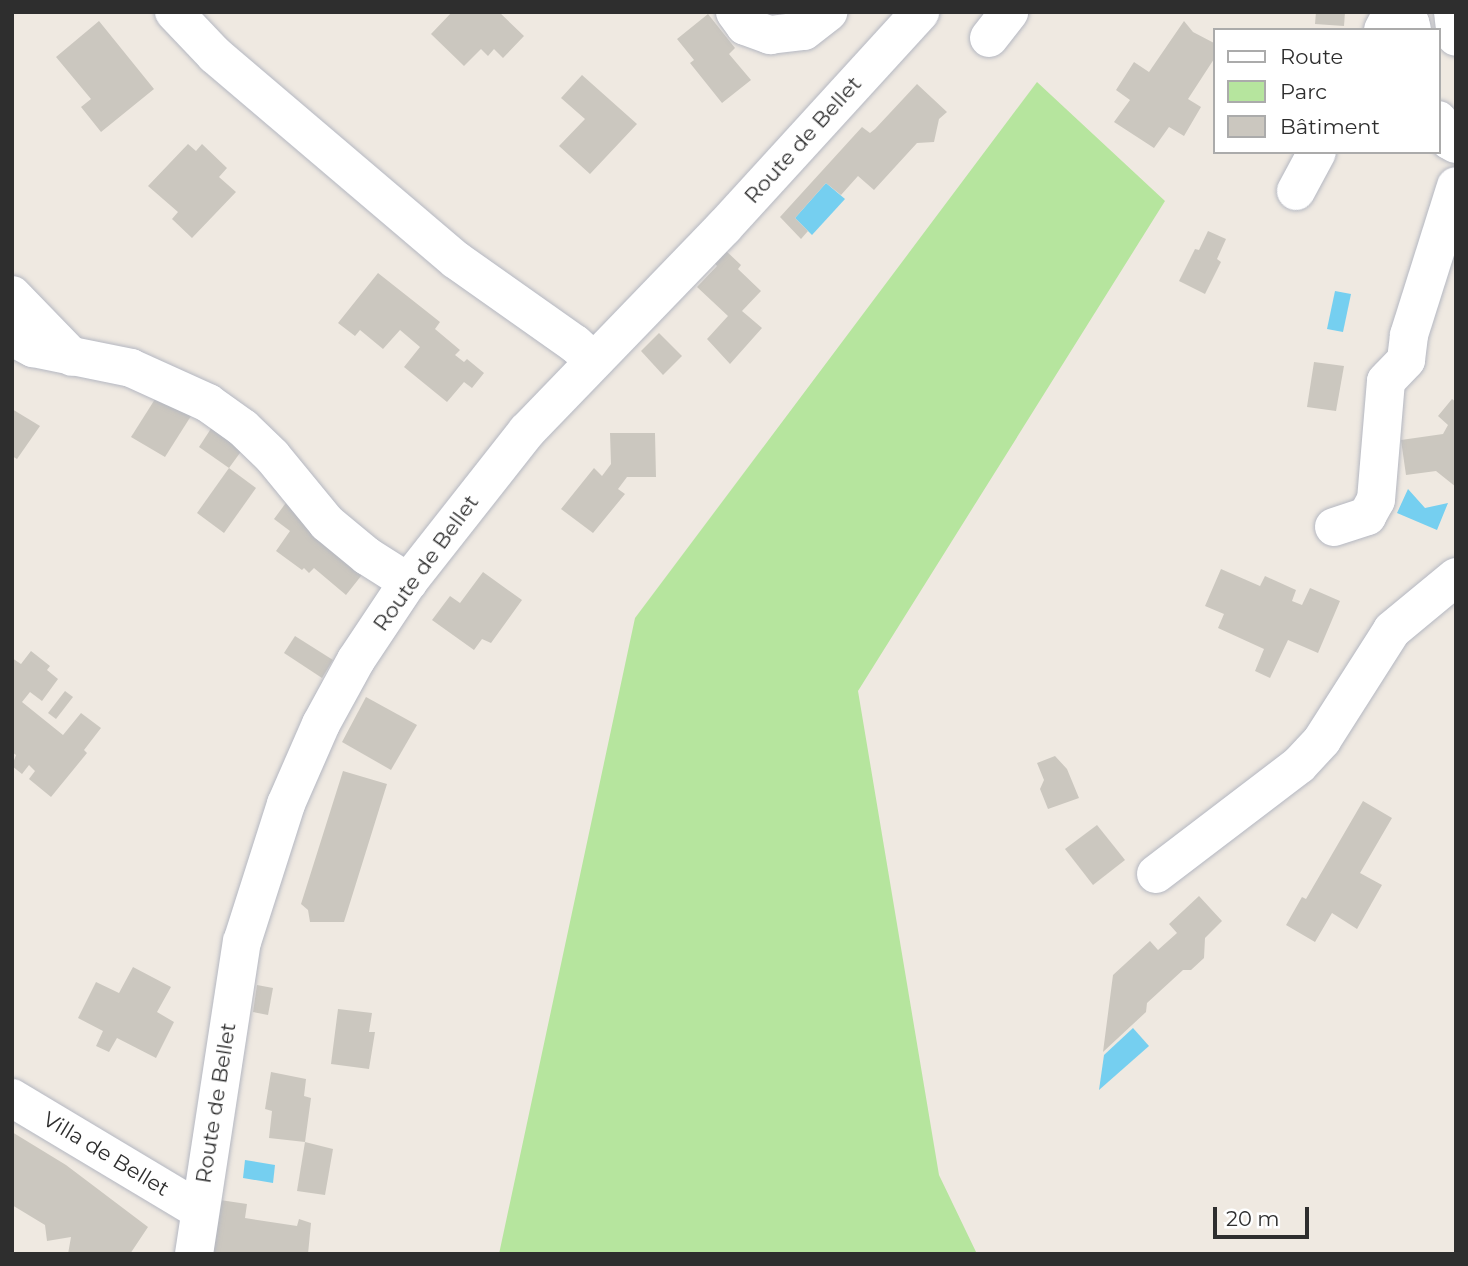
<!DOCTYPE html>
<meta charset="utf-8">
<style>
body{margin:0}
#map{position:relative;width:1468px;height:1266px;overflow:hidden;background:#efe9e1;font-family:Montserrat,sans-serif}
div>[style]{position:absolute}
.green>*{inset:0;background:#b6e59e}
.water>*{inset:0;background:#75cff0}
.building>*{inset:0;background:#cbc7bf}
.roads{filter:drop-shadow(0 0 2px #b4b7c1) drop-shadow(0 0 2px #b4b7c1)}
.minor>*{height:38px;margin:-19px;padding:0 19px;transform-origin:19px;border-radius:19px;background:#fff}
span{translate:-50% -50%;white-space:nowrap;text-align:center;line-height:1.15;-webkit-text-stroke:5px #fff;paint-order:stroke}
.street-label{font-size:21px;color:#2e2e2e}
.frame{position:absolute;inset:0;border:14px solid #2e2e2e;pointer-events:none}
.legend{position:absolute;left:1213px;top:28px;width:228px;height:126px;box-sizing:border-box;background:#fff;border:2px solid #ababab;margin:0;padding:9px 12px;list-style:none;font-size:21px;color:#2e2e2e}
.legend li{display:flex;align-items:center;gap:14px;height:35px}
.legend b{width:35px;border:2px solid #ababab}
.scale{position:absolute;left:1213px;top:1207px;width:96px;height:32px;box-sizing:border-box;border:4px solid #2e2e2e;border-top:0;padding-left:9px;font-size:21px;line-height:24px;white-space:nowrap;color:#2e2e2e;-webkit-text-stroke:5px #fff;paint-order:stroke}
</style>
<div id="map">
<div class="green">
<i style="clip-path:polygon(1037px 82px,1165px 201px,858px 691px,939px 1175px,977px 1254px,499px 1254px,635px 618px)"></i>
</div>
<div class="water">
<i style="clip-path:polygon(826px 183px,845px 199px,812px 235px,795px 218px)"></i>
<i style="clip-path:polygon(1335px 291px,1351px 294px,1343px 332px,1327px 329px)"></i>
<i style="clip-path:polygon(1408px 489px,1425px 508px,1448px 503px,1437px 530px,1397px 513px)"></i>
<i style="clip-path:polygon(1133px 1028px,1149px 1046px,1099px 1090px,1104px 1055px)"></i>
<i style="clip-path:polygon(245px 1160px,275px 1165px,273px 1183px,243px 1178px)"></i>
</div>
<div class="building">
<i style="clip-path:polygon(452px 12px,499px 12px,524px 36px,503px 58px,494px 49px,488px 56px,481px 49px,464px 66px,431px 34px)"></i>
<i style="clip-path:polygon(1316px 12px,1345px 12px,1344px 26px,1315px 24px)"></i>
<i style="clip-path:polygon(708px 14px,735px 48px,729px 54px,751px 80px,722px 103px,690px 63px,694px 60px,677px 39px)"></i>
<i style="clip-path:polygon(99px 21px,154px 89px,101px 132px,81px 107px,91px 99px,56px 57px)"></i>
<i style="clip-path:polygon(1184px 21px,1193px 32px,1214px 43px,1214px 59px,1188px 99px,1201px 107px,1184px 136px,1169px 127px,1154px 148px,1114px 122px,1130px 100px,1116px 90px,1134px 62px,1149px 72px)"></i>
<i style="clip-path:polygon(582px 75px,637px 124px,590px 174px,559px 146px,585px 119px,561px 98px)"></i>
<i style="clip-path:polygon(917px 84px,947px 112px,939px 119px,934px 142px,917px 143px,874px 190px,858px 176px,841px 195px,826px 183px,795px 218px,808px 231px,801px 239px,780px 217px,862px 127px,870px 133px,875px 129px)"></i>
<i style="clip-path:polygon(188px 144px,196px 151px,202px 144px,227px 168px,219px 177px,236px 192px,192px 238px,172px 219px,178px 212px,148px 186px)"></i>
<i style="clip-path:polygon(1208px 231px,1226px 239px,1217px 259px,1221px 262px,1205px 294px,1179px 281px,1195px 249px,1199px 250px)"></i>
<i style="clip-path:polygon(724px 249px,741px 265px,738px 269px,761px 291px,742px 311px,762px 328px,730px 364px,707px 339px,728px 316px,697px 287px,717px 266px,713px 261px)"></i>
<i style="clip-path:polygon(378px 273px,440px 322px,435px 329px,460px 350px,455px 355px,464px 362px,467px 359px,484px 373px,472px 388px,464px 382px,447px 402px,404px 367px,420px 347px,400px 330px,383px 349px,360px 330px,355px 336px,338px 323px)"></i>
<i style="clip-path:polygon(659px 333px,682px 356px,663px 375px,641px 351px)"></i>
<i style="clip-path:polygon(1314px 362px,1344px 366px,1336px 411px,1307px 407px)"></i>
<i style="clip-path:polygon(157px 396px,191px 416px,165px 457px,131px 437px)"></i>
<i style="clip-path:polygon(1452px 399px,1456px 402px,1456px 487px,1436px 471px,1406px 475px,1401px 440px,1443px 434px,1448px 425px,1438px 416px)"></i>
<i style="clip-path:polygon(12px 409px,40px 426px,17px 459px,12px 456px)"></i>
<i style="clip-path:polygon(214px 424px,245px 446px,229px 468px,199px 447px)"></i>
<i style="clip-path:polygon(610px 433px,655px 433px,656px 477px,627px 477px,618px 489px,625px 494px,593px 533px,561px 509px,594px 468px,602px 476px,611px 464px)"></i>
<i style="clip-path:polygon(229px 468px,256px 488px,224px 533px,197px 513px)"></i>
<i style="clip-path:polygon(288px 500px,365px 571px,346px 595px,314px 568px,309px 573px,304px 568px,302px 570px,276px 551px,290px 531px,274px 519px)"></i>
<i style="clip-path:polygon(1221px 569px,1260px 586px,1265px 576px,1296px 590px,1292px 601px,1302px 605px,1310px 588px,1340px 601px,1318px 653px,1288px 640px,1270px 678px,1255px 671px,1264px 649px,1218px 628px,1224px 614px,1205px 606px)"></i>
<i style="clip-path:polygon(483px 572px,522px 600px,491px 643px,482px 639px,474px 650px,432px 620px,450px 596px,460px 603px)"></i>
<i style="clip-path:polygon(295px 636px,333px 660px,322px 678px,284px 653px)"></i>
<i style="clip-path:polygon(31px 651px,50px 666px,47px 670px,58px 679px,42px 701px,30px 692px,22px 702px,63px 735px,81px 713px,101px 728px,84px 750px,87px 753px,51px 797px,29px 779px,35px 771px,29px 765px,22px 774px,12px 766px,16px 755px,12px 752px,12px 658px,21px 664px)"></i>
<i style="clip-path:polygon(65px 691px,73px 697px,56px 719px,48px 713px)"></i>
<i style="clip-path:polygon(366px 697px,417px 725px,391px 770px,342px 742px)"></i>
<i style="clip-path:polygon(1055px 756px,1067px 769px,1079px 798px,1048px 809px,1040px 789px,1044px 780px,1037px 763px)"></i>
<i style="clip-path:polygon(343px 771px,387px 784px,344px 922px,310px 922px,308px 910px,301px 904px)"></i>
<i style="clip-path:polygon(1363px 801px,1392px 818px,1360px 873px,1382px 885px,1357px 929px,1332px 913px,1315px 942px,1286px 925px,1302px 897px,1306px 899px)"></i>
<i style="clip-path:polygon(1097px 825px,1125px 860px,1093px 885px,1065px 849px)"></i>
<i style="clip-path:polygon(1199px 896px,1222px 921px,1205px 938px,1204px 958px,1191px 970px,1183px 970px,1147px 1003px,1146px 1012px,1103px 1052px,1113px 975px,1150px 941px,1158px 950px,1177px 933px,1169px 924px)"></i>
<i style="clip-path:polygon(133px 967px,171px 987px,157px 1012px,174px 1022px,156px 1058px,117px 1038px,109px 1052px,96px 1046px,103px 1031px,78px 1018px,96px 982px,119px 993px)"></i>
<i style="clip-path:polygon(257px 985px,273px 988px,268px 1015px,253px 1012px)"></i>
<i style="clip-path:polygon(338px 1009px,372px 1013px,369px 1032px,375px 1032px,369px 1069px,331px 1064px)"></i>
<i style="clip-path:polygon(271px 1072px,306px 1079px,304px 1096px,311px 1098px,305px 1142px,269px 1138px,272px 1111px,265px 1109px)"></i>
<i style="clip-path:polygon(12px 1132px,66px 1165px,148px 1227px,130px 1254px,68px 1254px,71px 1237px,47px 1241px,45px 1225px,12px 1205px)"></i>
<i style="clip-path:polygon(305px 1142px,333px 1149px,325px 1195px,297px 1191px)"></i>
<i style="clip-path:polygon(220px 1200px,247px 1204px,245px 1218px,297px 1226px,299px 1219px,311px 1223px,308px 1254px,212px 1254px)"></i>
</div>
<div class="roads">
<div class="minor">
<i style="left:174px;top:12px;width:59px;rotate:46.4deg"></i>
<i style="left:215px;top:55px;width:316px;rotate:40.4deg"></i>
<i style="left:456px;top:260px;width:146px;rotate:35.2deg"></i>
<i style="left:575px;top:344px;width:25px;rotate:42deg"></i>
<i style="left:735px;top:12px;width:17px;rotate:54deg"></i>
<i style="left:745px;top:26px;width:27px;rotate:20deg"></i>
<i style="left:770px;top:35px;width:34px;rotate:-7deg"></i>
<i style="left:804px;top:31px;width:31px;rotate:-38deg"></i>
<i style="left:1453px;top:12px;width:25px;rotate:83deg"></i>
<i style="left:1383px;top:30px;width:19px;rotate:-62deg"></i>
<i style="left:1392px;top:13px;width:21px;rotate:29deg"></i>
<i style="left:1410px;top:23px;width:7px;rotate:74deg"></i>
<i style="left:989px;top:38px;width:33px;rotate:-52deg"></i>
<i style="left:1438px;top:120px;width:23px;rotate:61deg"></i>
<i style="left:1449px;top:140px;width:8px;rotate:30deg"></i>
<i style="left:1296px;top:191px;width:44px;rotate:-61.7deg"></i>
<i style="left:12px;top:295px;width:86px;rotate:45.9deg"></i>
<i style="left:12px;top:337px;width:24px;rotate:28deg"></i>
<i style="left:33px;top:348px;width:100px;rotate:11.5deg"></i>
<i style="left:131px;top:368px;width:85px;rotate:24.4deg"></i>
<i style="left:208px;top:403px;width:43px;rotate:35.5deg"></i>
<i style="left:243px;top:428px;width:40px;rotate:44deg"></i>
<i style="left:272px;top:456px;width:87px;rotate:50.6deg"></i>
<i style="left:327px;top:523px;width:52px;rotate:39.5deg"></i>
<i style="left:367px;top:556px;width:49px;rotate:32.4deg"></i>
<i style="left:1334px;top:527px;width:35px;rotate:-18deg"></i>
<i style="left:1367px;top:516px;width:18px;rotate:-61deg"></i>
<i style="left:1376px;top:500px;width:119px;rotate:-85.2deg"></i>
<i style="left:1386px;top:381px;width:29px;rotate:-46deg"></i>
<i style="left:1406px;top:360px;width:25px;rotate:-83deg"></i>
<i style="left:1409px;top:335px;width:156px;rotate:-72.5deg"></i>
<i style="left:1156px;top:874px;width:180px;rotate:-37.3deg"></i>
<i style="left:1299px;top:765px;width:34px;rotate:-47deg"></i>
<i style="left:1322px;top:740px;width:130px;rotate:-57.5deg"></i>
<i style="left:1392px;top:630px;width:83px;rotate:-39.6deg"></i>
<i style="left:12px;top:1098px;width:218px;rotate:30.9deg"></i>
<i style="left:194px;top:1254px;width:316px;rotate:-81.3deg"></i>
<i style="left:242px;top:942px;width:145px;rotate:-72.3deg"></i>
<i style="left:286px;top:804px;width:87px;rotate:-66.4deg"></i>
<i style="left:321px;top:724px;width:73px;rotate:-61.3deg"></i>
<i style="left:356px;top:660px;width:94px;rotate:-56.3deg"></i>
<i style="left:408px;top:582px;width:192px;rotate:-51.8deg"></i>
<i style="left:527px;top:431px;width:284px;rotate:-46deg"></i>
<i style="left:724px;top:227px;width:291px;rotate:-47.6deg"></i>
</div>
</div>
<div class="street-label">
<span style="left:803px;top:140px;rotate:-48deg">Route de Bellet</span>
<span style="left:426px;top:563px;rotate:-54deg">Route de Bellet</span>
<span style="left:216px;top:1103px;rotate:-81deg">Route de Bellet</span>
<span style="left:106px;top:1154px;rotate:31deg">Villa de Bellet</span>
</div>
<div class="frame"></div>
<ul class="legend">
<li><b style="height:9px;background:#fff"></b>Route</li>
<li><b style="height:19px;background:#b6e59e"></b>Parc</li>
<li><b style="height:19px;background:#cbc7bf"></b>Bâtiment</li>
</ul>
<div class="scale">20 m</div>
</div>
